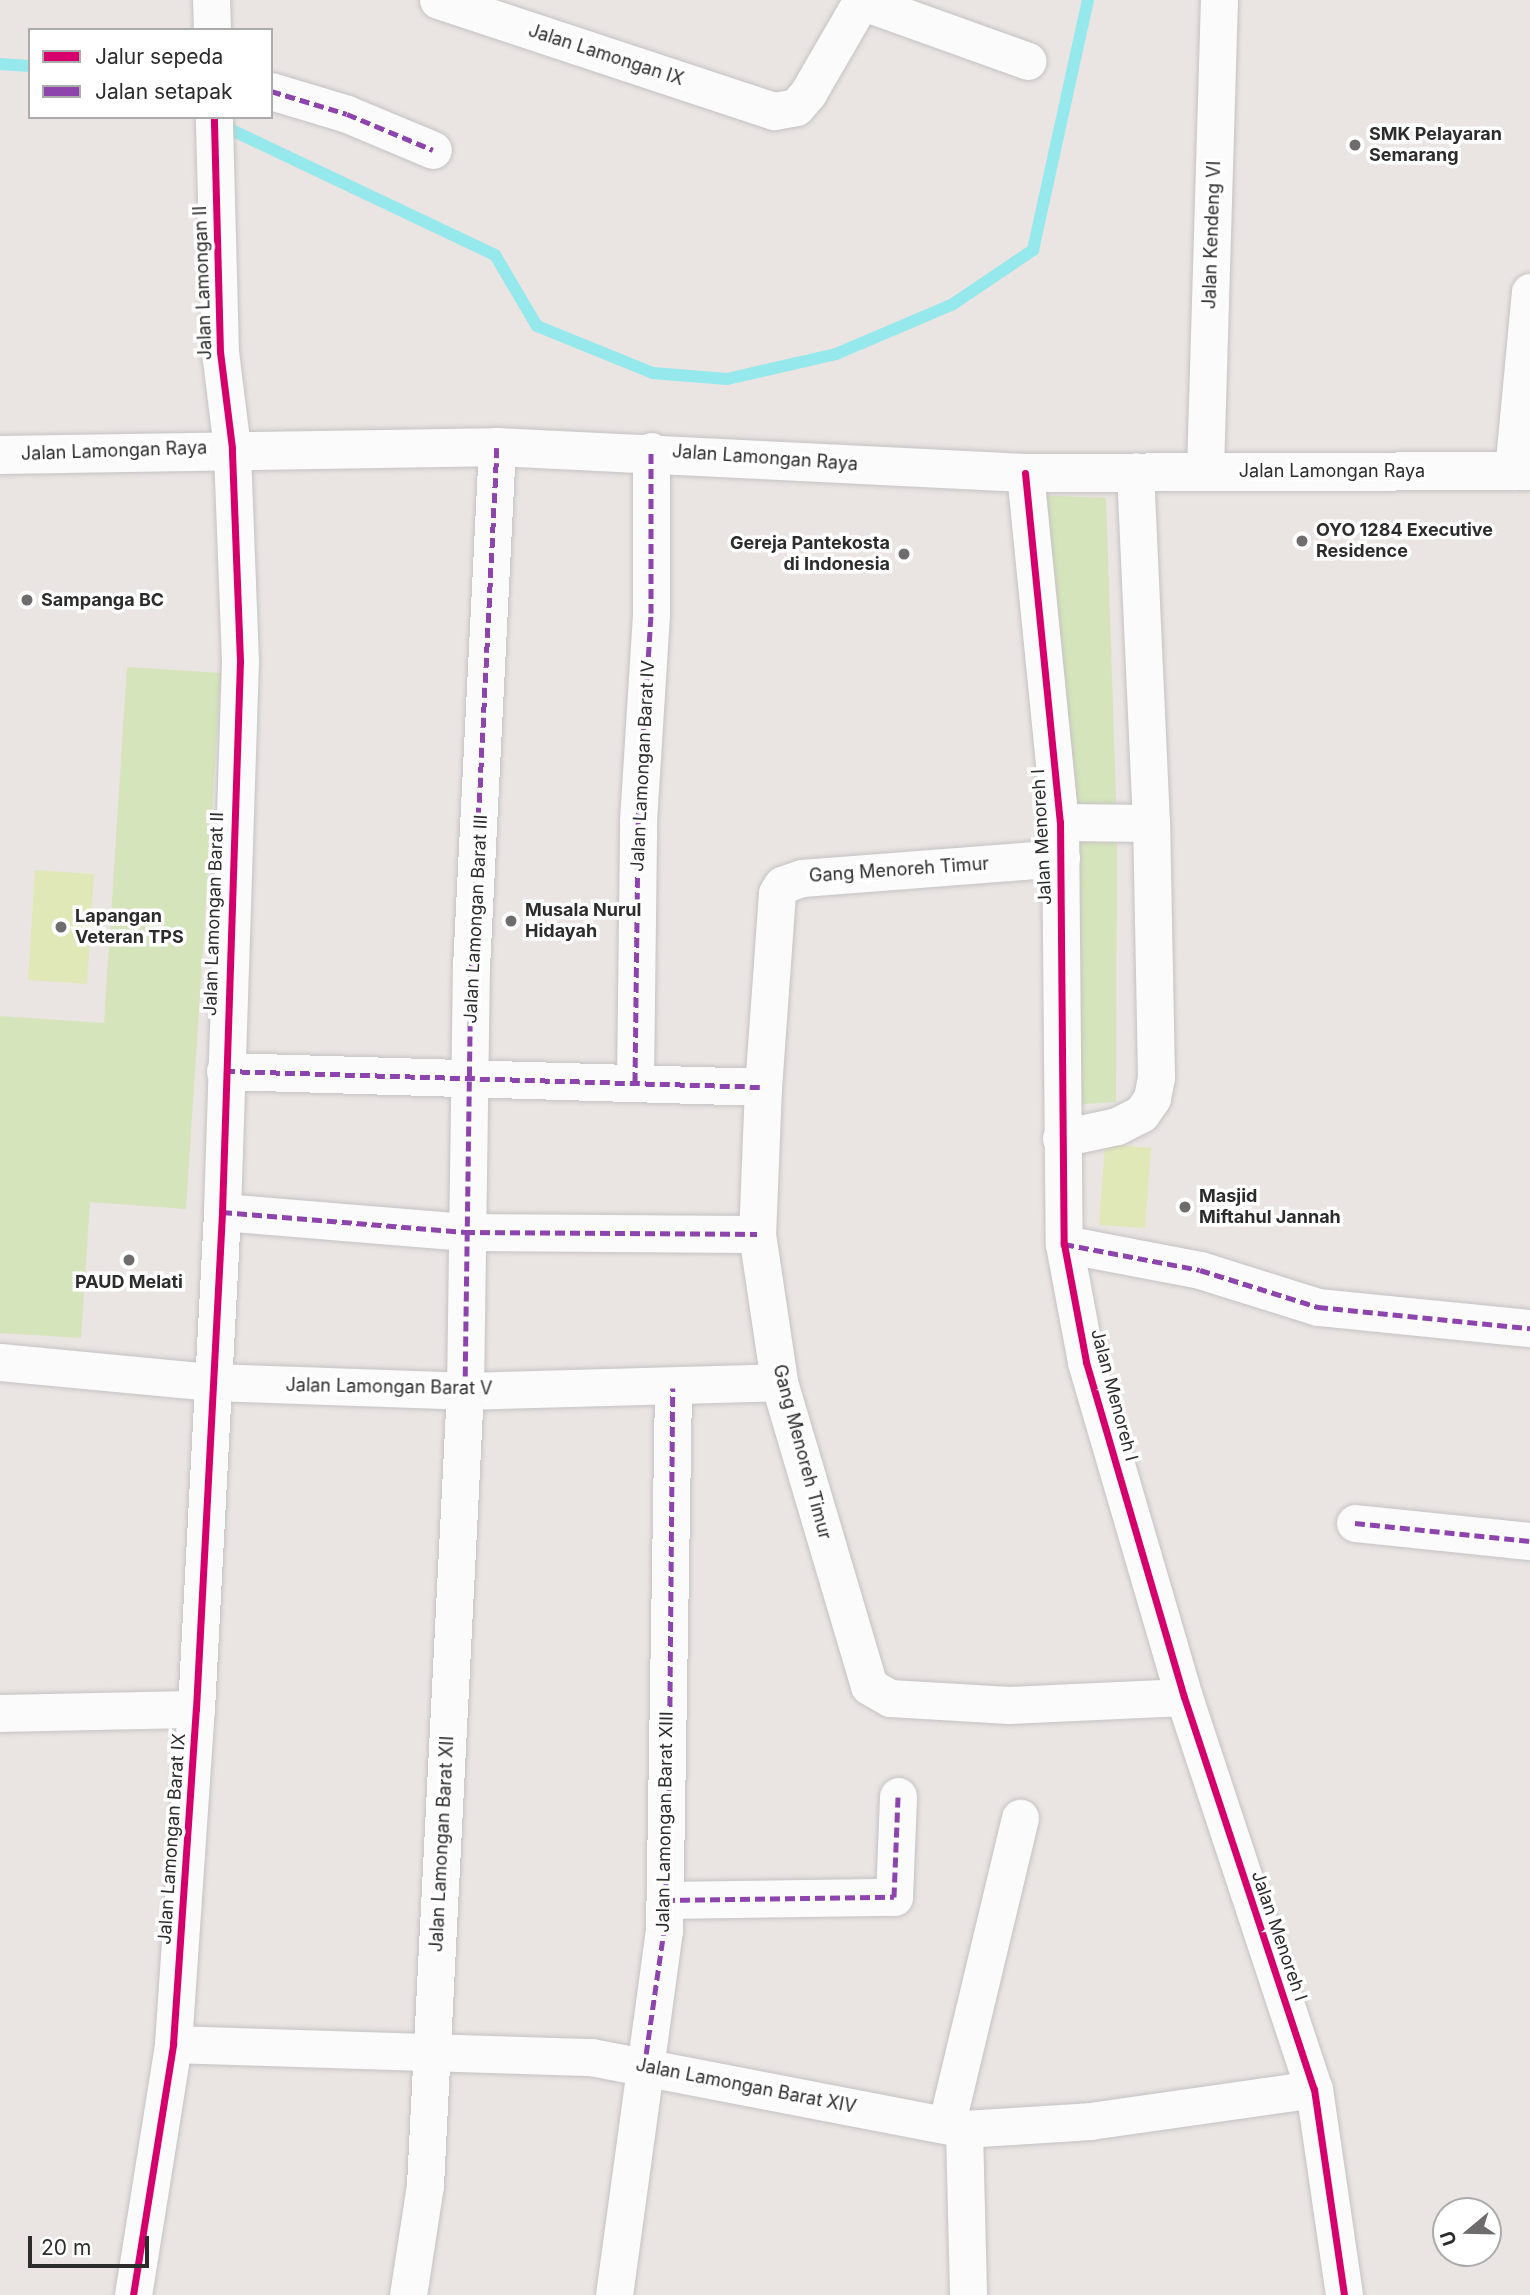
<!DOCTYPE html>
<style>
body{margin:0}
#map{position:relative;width:1530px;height:2295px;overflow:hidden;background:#eae4e2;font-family:Inter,sans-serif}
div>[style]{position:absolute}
.green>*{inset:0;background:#d5e4bb}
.pitch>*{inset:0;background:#e1e8b8}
.stream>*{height:12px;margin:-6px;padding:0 6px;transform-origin:6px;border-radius:6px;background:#95e8eb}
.roads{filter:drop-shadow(0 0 2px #c4c2c3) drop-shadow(0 0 2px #c4c2c3)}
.minor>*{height:37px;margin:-18.5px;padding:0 18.5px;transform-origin:18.5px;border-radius:18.5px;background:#fcfbfb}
.tertiary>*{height:38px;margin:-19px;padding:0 19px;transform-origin:19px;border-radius:19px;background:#fcfbfb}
.quiet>*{height:5px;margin-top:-2.5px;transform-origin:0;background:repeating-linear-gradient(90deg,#8e44ad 0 10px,transparent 0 15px)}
.cycleway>*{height:7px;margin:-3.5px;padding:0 3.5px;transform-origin:3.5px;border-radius:3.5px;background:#d6006c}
.dots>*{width:19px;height:19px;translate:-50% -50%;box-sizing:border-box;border:4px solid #fff;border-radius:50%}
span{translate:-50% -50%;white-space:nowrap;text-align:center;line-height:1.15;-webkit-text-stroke:7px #fff;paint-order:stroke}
.street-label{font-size:18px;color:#2c2c2c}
.poi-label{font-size:18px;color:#2c2c2c;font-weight:700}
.left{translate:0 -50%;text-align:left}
.right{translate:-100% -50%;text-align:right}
.legend{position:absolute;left:28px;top:28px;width:245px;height:91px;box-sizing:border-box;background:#fff;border:2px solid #ababab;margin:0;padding:9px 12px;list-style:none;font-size:21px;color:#2c2c2c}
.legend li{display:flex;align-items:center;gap:14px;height:35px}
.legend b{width:35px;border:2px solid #ababab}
.north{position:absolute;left:1432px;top:2197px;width:70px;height:70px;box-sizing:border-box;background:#fff;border:2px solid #ababab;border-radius:50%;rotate:251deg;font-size:19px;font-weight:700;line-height:28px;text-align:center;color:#2c2c2c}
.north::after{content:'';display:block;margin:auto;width:24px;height:32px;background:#6e6c6c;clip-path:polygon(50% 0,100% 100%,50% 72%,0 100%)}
.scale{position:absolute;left:28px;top:2236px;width:121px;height:32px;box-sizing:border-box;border:4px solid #2c2c2c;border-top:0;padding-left:9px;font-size:21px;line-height:24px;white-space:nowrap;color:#2c2c2c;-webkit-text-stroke:5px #fff;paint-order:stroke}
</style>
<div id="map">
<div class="green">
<i style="clip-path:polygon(1033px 495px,1106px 498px,1117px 830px,1116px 1102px,1072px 1105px)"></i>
<i style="clip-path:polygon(127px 667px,221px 673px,186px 1209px,90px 1202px,81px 1338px,0 1333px,0 1016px,104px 1023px)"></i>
</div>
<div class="pitch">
<i style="clip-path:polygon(35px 870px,94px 874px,87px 984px,28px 980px)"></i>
<i style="clip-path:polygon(1105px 1144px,1151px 1148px,1145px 1228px,1099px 1225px)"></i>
</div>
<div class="stream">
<i style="left:0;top:64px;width:30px;rotate:4deg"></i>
<i style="left:219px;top:124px;width:306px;rotate:25.4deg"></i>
<i style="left:495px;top:255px;width:82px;rotate:59.4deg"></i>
<i style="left:537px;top:326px;width:125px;rotate:22.1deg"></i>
<i style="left:653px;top:373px;width:74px;rotate:4.6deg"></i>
<i style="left:727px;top:379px;width:112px;rotate:-12.9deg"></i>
<i style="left:836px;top:354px;width:127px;rotate:-23.1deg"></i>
<i style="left:953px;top:304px;width:97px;rotate:-34deg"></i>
<i style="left:1033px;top:250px;width:256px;rotate:-77.6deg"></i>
</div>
<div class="roads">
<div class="minor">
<i style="left:211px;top:0;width:30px;rotate:88deg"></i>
<i style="left:438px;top:0;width:354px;rotate:18.3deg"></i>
<i style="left:774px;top:111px;width:22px;rotate:-10deg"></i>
<i style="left:796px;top:107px;width:18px;rotate:-49deg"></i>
<i style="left:808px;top:93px;width:108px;rotate:-59.9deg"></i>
<i style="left:861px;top:1px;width:177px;rotate:19.8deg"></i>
<i style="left:271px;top:91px;width:79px;rotate:16.8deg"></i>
<i style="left:347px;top:114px;width:93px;rotate:22.7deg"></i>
<i style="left:1205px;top:470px;width:470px;rotate:-88.3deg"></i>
<i style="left:1513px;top:471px;width:180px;rotate:-84.6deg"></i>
<i style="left:1025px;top:473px;width:351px;rotate:84.3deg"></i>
<i style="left:1060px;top:822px;width:422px;rotate:89.5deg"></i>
<i style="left:1064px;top:1244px;width:120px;rotate:79.4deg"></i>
<i style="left:1086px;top:1362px;width:349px;rotate:73.7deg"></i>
<i style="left:1184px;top:1697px;width:413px;rotate:71.7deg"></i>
<i style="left:1314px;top:2089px;width:208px;rotate:81.7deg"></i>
<i style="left:1060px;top:822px;width:91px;rotate:0.6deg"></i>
<i style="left:1061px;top:858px;width:260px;rotate:175.6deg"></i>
<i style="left:802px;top:878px;width:21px;rotate:161deg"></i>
<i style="left:782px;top:885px;width:9px;rotate:122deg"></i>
<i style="left:777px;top:893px;width:195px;rotate:94.1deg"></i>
<i style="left:763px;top:1087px;width:147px;rotate:92.3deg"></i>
<i style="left:757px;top:1234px;width:150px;rotate:81.5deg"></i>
<i style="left:779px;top:1382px;width:317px;rotate:73.5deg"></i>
<i style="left:869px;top:1686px;width:24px;rotate:30deg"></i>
<i style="left:890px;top:1698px;width:119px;rotate:3.4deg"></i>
<i style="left:1009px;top:1705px;width:175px;rotate:-2.6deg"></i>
<i style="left:225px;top:1071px;width:538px;rotate:1.7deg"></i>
<i style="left:635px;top:1082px;width:261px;rotate:-89.3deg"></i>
<i style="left:638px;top:821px;width:208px;rotate:-86.4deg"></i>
<i style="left:651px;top:613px;width:162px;rotate:-90deg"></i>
<i style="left:1061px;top:1138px;width:57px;rotate:-12.1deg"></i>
<i style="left:1117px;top:1126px;width:27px;rotate:-27deg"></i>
<i style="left:1141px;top:1114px;width:19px;rotate:-55deg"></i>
<i style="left:1152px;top:1098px;width:21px;rotate:-79deg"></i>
<i style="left:1156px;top:1077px;width:254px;rotate:-91.1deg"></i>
<i style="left:1151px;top:823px;width:352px;rotate:-92.6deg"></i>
<i style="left:222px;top:1212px;width:244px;rotate:4.7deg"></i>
<i style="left:465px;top:1232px;width:292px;rotate:0.4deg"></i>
<i style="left:1064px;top:1244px;width:138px;rotate:10.8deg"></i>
<i style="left:1200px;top:1270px;width:124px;rotate:17.4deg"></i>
<i style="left:1318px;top:1307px;width:213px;rotate:5.7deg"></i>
<i style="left:0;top:1362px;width:213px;rotate:5.4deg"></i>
<i style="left:212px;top:1382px;width:253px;rotate:2deg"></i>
<i style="left:465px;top:1391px;width:314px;rotate:-1.6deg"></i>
<i style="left:1355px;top:1523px;width:176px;rotate:5.9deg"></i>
<i style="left:0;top:1713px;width:196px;rotate:-1.2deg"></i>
<i style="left:665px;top:1900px;width:229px;rotate:-0.8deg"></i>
<i style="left:894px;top:1897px;width:101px;rotate:-87.7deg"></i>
<i style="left:173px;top:2044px;width:418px;rotate:1.8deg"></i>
<i style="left:591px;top:2057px;width:380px;rotate:10.9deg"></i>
<i style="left:964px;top:2129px;width:126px;rotate:-3.6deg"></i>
<i style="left:1090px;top:2121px;width:226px;rotate:-8.1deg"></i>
<i style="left:947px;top:2122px;width:313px;rotate:-76.5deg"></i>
<i style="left:964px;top:2129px;width:166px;rotate:88.6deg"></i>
<i style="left:133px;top:2295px;width:254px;rotate:-80.9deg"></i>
<i style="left:173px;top:2044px;width:336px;rotate:-86.1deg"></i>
<i style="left:196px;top:1709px;width:498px;rotate:-87deg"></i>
<i style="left:222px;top:1212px;width:551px;rotate:-88.13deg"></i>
<i style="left:240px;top:661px;width:213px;rotate:-92.2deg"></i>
<i style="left:232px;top:448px;width:97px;rotate:-97.1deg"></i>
<i style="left:220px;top:352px;width:235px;rotate:-91.5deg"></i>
<i style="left:408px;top:2295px;width:111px;rotate:-81.2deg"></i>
<i style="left:425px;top:2185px;width:795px;rotate:-87.12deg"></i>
<i style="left:465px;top:1391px;width:424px;rotate:-89.2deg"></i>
<i style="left:471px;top:967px;width:521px;rotate:-87.14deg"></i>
<i style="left:614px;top:2295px;width:367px;rotate:-82.2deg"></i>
<i style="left:664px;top:1931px;width:543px;rotate:-89.05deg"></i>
</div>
<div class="tertiary">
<i style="left:0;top:455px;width:497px;rotate:-0.9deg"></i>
<i style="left:497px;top:447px;width:529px;rotate:2.82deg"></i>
<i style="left:1025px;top:473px;width:505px;rotate:-0.23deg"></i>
</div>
</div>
<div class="quiet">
<i style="left:271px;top:91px;width:79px;rotate:16.8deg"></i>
<i style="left:347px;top:114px;width:93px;rotate:22.7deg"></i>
<i style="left:225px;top:1071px;width:538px;rotate:1.7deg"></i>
<i style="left:635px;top:1082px;width:261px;rotate:-89.3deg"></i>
<i style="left:638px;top:821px;width:208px;rotate:-86.4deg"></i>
<i style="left:651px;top:613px;width:162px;rotate:-90deg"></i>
<i style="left:222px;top:1212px;width:244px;rotate:4.7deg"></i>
<i style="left:465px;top:1232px;width:292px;rotate:0.4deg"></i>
<i style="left:1064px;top:1244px;width:138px;rotate:10.8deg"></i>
<i style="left:1200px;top:1270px;width:124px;rotate:17.4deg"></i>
<i style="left:1318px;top:1307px;width:213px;rotate:5.7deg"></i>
<i style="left:465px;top:1391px;width:424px;rotate:-89.2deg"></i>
<i style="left:471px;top:967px;width:521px;rotate:-87.14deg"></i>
<i style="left:1355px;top:1523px;width:176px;rotate:5.9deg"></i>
<i style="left:665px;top:1900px;width:229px;rotate:-0.8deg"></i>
<i style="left:894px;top:1897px;width:101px;rotate:-87.7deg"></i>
<i style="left:644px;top:2069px;width:139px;rotate:-81.8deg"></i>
<i style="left:664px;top:1931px;width:120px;rotate:-87.6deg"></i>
<i style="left:669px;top:1811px;width:423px;rotate:-89.5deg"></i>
</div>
<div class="cycleway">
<i style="left:1025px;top:473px;width:351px;rotate:84.3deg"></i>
<i style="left:1060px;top:822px;width:422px;rotate:89.5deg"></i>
<i style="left:1064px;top:1244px;width:120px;rotate:79.4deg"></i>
<i style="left:1086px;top:1362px;width:349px;rotate:73.7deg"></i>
<i style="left:1184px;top:1697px;width:413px;rotate:71.7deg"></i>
<i style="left:1314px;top:2089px;width:208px;rotate:81.7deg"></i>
<i style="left:133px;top:2295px;width:254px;rotate:-80.9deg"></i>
<i style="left:173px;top:2044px;width:336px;rotate:-86.1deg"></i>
<i style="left:196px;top:1709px;width:498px;rotate:-87deg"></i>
<i style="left:222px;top:1212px;width:551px;rotate:-88.13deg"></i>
<i style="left:240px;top:661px;width:213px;rotate:-92.2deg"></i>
<i style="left:232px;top:448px;width:97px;rotate:-97.1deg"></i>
<i style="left:220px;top:352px;width:235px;rotate:-91.5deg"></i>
</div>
<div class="dots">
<i style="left:1355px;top:145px;background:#6e6c6c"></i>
<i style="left:1302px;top:541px;background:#6e6c6c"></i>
<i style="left:904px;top:554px;background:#6e6c6c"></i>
<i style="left:27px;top:600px;background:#6e6c6c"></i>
<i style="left:511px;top:921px;background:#6e6c6c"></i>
<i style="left:61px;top:927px;background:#6e6c6c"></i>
<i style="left:1185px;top:1207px;background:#6e6c6c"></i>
<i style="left:129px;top:1260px;background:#6e6c6c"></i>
</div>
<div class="street-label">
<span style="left:606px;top:55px;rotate:18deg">Jalan Lamongan IX</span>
<span style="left:1212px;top:235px;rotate:-88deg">Jalan Kendeng VI</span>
<span style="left:203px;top:283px;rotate:-92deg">Jalan Lamongan II</span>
<span style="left:114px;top:451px;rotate:-2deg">Jalan Lamongan Raya</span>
<span style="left:765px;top:458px;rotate:4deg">Jalan Lamongan Raya</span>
<span style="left:1332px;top:471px">Jalan Lamongan Raya</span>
<span style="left:643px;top:766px;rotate:-87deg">Jalan Lamongan Barat IV</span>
<span style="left:1042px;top:837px;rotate:-93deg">Jalan Menoreh I</span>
<span style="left:899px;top:870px;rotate:-4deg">Gang Menoreh Timur</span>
<span style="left:214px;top:914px;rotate:-88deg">Jalan Lamongan Barat II</span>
<span style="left:476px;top:919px;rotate:-87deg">Jalan Lamongan Barat III</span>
<span style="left:389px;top:1387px;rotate:1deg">Jalan Lamongan Barat V</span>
<span style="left:1114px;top:1395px;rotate:75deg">Jalan Menoreh I</span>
<span style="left:802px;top:1452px;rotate:75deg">Gang Menoreh Timur</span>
<span style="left:665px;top:1822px;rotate:-89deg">Jalan Lamongan Barat XIII</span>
<span style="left:172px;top:1839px;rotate:-86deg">Jalan Lamongan Barat IX</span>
<span style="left:442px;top:1844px;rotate:-87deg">Jalan Lamongan Barat XII</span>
<span style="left:1279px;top:1936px;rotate:71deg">Jalan Menoreh I</span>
<span style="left:746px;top:2086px;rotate:11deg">Jalan Lamongan Barat XIV</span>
</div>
<div class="poi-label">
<span class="left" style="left:1369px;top:145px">SMK Pelayaran<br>Semarang</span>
<span class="left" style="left:1316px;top:541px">OYO 1284 Executive<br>Residence</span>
<span class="right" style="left:890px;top:554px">Gereja Pantekosta<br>di Indonesia</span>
<span class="left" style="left:41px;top:600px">Sampanga BC</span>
<span class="left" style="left:525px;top:921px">Musala Nurul<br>Hidayah</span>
<span class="left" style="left:75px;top:927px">Lapangan<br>Veteran TPS</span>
<span class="left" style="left:1199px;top:1207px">Masjid<br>Miftahul Jannah</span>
<span style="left:129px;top:1282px">PAUD Melati</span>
</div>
<ul class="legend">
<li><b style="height:9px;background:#d6006c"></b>Jalur sepeda</li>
<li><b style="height:9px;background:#8e44ad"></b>Jalan setapak</li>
</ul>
<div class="north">U</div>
<div class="scale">20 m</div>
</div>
